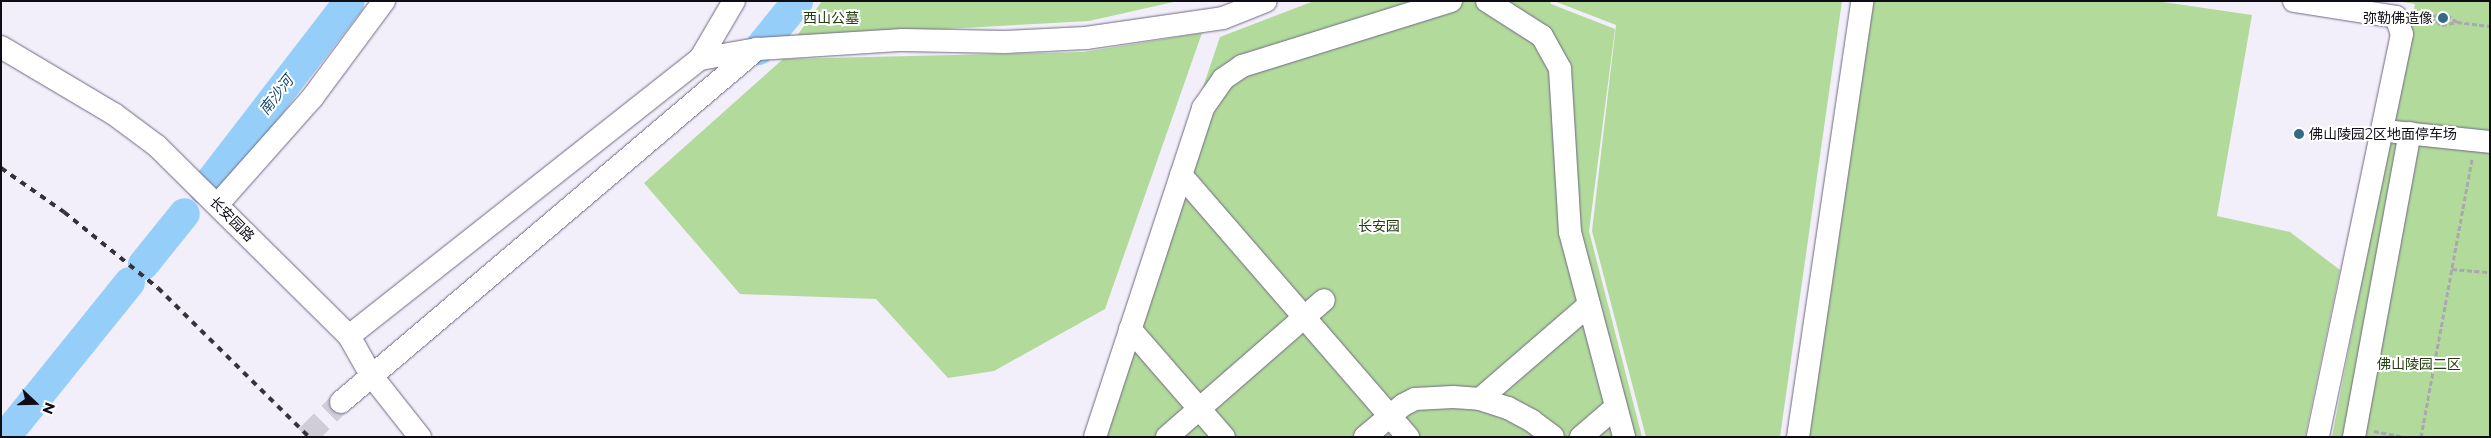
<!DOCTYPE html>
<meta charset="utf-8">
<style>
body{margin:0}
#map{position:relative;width:2491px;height:438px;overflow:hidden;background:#f2eefa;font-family:Montserrat,"Noto Sans SC",sans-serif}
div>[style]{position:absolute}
.green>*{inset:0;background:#b2da9b}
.river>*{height:31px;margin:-15.5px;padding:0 15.5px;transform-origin:15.5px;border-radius:15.5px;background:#95cff9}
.minor-tunnel>*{height:22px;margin-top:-11px;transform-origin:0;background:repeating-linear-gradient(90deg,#d0ccd8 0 22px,transparent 0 33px)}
.path>*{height:3px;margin-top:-1.5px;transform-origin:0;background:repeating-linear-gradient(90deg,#aba7b2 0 5px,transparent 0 7.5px)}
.roads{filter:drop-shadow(0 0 1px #706882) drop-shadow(0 0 1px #706882)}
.minor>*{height:22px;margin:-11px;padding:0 11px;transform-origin:11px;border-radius:11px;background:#fff}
.rail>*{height:4px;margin-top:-2px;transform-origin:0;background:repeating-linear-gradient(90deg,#36323c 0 6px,transparent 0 12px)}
.dots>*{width:14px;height:14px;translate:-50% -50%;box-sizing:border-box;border:2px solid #fff;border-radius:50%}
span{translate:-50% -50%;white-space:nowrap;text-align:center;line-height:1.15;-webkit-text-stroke:4px #fff;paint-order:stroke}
.park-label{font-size:14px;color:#233f0f}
.poi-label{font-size:14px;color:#100c16}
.right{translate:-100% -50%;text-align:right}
.left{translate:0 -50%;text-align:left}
.street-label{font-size:14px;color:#100c16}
.water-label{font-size:15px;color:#134b6e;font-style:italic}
.frame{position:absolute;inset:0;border:2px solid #100c16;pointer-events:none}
.north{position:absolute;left:10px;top:378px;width:50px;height:50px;-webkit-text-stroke:4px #fff;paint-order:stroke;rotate:111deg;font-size:14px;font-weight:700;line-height:20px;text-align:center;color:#100c16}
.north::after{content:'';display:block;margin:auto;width:18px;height:22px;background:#100c16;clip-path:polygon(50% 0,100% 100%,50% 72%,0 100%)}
</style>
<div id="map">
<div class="green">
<i style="clip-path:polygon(822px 1px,1178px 1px,1089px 21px,796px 37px)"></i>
<i style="clip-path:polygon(1314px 1px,1550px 1px,1551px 4px,1615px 29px,1589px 231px,1642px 437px,1084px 437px,1220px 37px)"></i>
<i style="clip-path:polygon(1554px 1px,1842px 1px,1780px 437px,1646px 437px,1592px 231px,1616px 25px)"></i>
<i style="clip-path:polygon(1872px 1px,2156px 1px,2252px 15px,2217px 216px,2290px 232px,2340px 270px,2305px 437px,1809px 437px)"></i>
<i style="clip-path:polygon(2397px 1px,2490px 1px,2490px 437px,2332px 437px,2415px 4px)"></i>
<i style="clip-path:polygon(1202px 33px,1105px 309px,994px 371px,948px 378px,876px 299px,740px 294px,644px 183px,783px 59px,1083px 52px)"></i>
</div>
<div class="river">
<i style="left:758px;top:49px;width:62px;rotate:-50.9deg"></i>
<i style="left:204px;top:189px;width:237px;rotate:-52.4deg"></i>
<i style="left:143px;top:264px;width:65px;rotate:-51.2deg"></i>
<i style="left:4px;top:437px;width:199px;rotate:-51.1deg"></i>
</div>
<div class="minor-tunnel">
<i style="left:306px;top:437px;width:49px;rotate:-45deg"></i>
</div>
<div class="path">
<i style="left:2416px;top:16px;width:14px;rotate:4deg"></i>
<i style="left:2430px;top:17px;width:14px;rotate:34deg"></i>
<i style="left:2442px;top:25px;width:15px;rotate:-11deg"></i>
<i style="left:2457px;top:22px;width:15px;rotate:-143deg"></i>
<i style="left:2445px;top:13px;width:16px;rotate:165deg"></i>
<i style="left:2457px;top:22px;width:33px;rotate:7deg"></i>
<i style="left:2452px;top:269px;width:38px;rotate:5deg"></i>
<i style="left:2374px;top:431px;width:33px;rotate:11deg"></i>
<i style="left:2421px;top:437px;width:284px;rotate:-79.6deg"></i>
</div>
<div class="roads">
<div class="minor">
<i style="left:1487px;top:1px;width:65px;rotate:32.5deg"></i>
<i style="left:1542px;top:36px;width:38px;rotate:61deg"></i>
<i style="left:1560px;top:69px;width:163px;rotate:86.5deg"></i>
<i style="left:1570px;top:232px;width:212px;rotate:75.2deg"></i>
<i style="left:2294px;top:1px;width:103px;rotate:8.9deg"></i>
<i style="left:2396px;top:17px;width:18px;rotate:71deg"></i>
<i style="left:2402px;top:34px;width:412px;rotate:101.8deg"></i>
<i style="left:1px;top:47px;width:131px;rotate:30.7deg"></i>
<i style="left:114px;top:114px;width:54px;rotate:36.7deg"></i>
<i style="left:157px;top:146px;width:270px;rotate:44.7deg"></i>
<i style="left:349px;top:336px;width:45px;rotate:60.6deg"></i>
<i style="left:371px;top:375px;width:79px;rotate:51.7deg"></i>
<i style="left:700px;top:59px;width:67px;rotate:-59.6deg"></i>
<i style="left:2395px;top:132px;width:96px;rotate:6deg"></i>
<i style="left:1181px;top:175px;width:347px;rotate:49.1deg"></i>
<i style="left:218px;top:204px;width:142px;rotate:-48.4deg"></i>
<i style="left:312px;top:98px;width:121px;rotate:-53.4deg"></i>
<i style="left:1130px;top:329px;width:143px;rotate:49deg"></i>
<i style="left:349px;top:336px;width:447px;rotate:-38.3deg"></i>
<i style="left:700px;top:59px;width:59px;rotate:-9.8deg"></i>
<i style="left:758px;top:49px;width:145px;rotate:-3.6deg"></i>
<i style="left:903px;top:40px;width:102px;rotate:1.1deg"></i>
<i style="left:1005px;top:42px;width:81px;rotate:-2.8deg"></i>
<i style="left:1086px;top:38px;width:138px;rotate:-8.3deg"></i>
<i style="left:1223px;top:18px;width:46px;rotate:-21.6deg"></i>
<i style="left:1480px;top:399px;width:144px;rotate:-40.8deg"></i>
<i style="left:341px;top:402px;width:546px;rotate:-40.32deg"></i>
<i style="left:1095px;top:437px;width:346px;rotate:-71.8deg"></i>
<i style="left:1203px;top:108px;width:35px;rotate:-55deg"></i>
<i style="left:1223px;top:79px;width:23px;rotate:-34deg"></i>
<i style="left:1242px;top:66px;width:219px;rotate:-17.3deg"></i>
<i style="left:1167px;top:437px;width:208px;rotate:-41.1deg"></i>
<i style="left:1365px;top:437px;width:50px;rotate:-40.1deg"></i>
<i style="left:1403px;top:405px;width:13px;rotate:-27deg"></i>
<i style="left:1415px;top:399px;width:38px;rotate:-3deg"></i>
<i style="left:1453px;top:397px;width:27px;rotate:4deg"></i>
<i style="left:1480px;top:399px;width:29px;rotate:18deg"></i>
<i style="left:1508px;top:408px;width:27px;rotate:28deg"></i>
<i style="left:1532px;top:421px;width:26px;rotate:37deg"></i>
<i style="left:1581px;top:437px;width:46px;rotate:-40.6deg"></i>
<i style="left:1798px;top:437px;width:441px;rotate:-81.6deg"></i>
<i style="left:2354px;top:437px;width:309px;rotate:-79.6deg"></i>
</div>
</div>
<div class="rail">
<i style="left:1px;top:168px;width:77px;rotate:34.9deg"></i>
<i style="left:64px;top:212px;width:121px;rotate:39deg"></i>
<i style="left:158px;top:288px;width:212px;rotate:44.6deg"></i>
</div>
<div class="dots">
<i style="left:2443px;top:18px;background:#336b85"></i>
<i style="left:2299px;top:134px;background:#336b85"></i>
</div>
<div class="park-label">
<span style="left:831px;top:18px">西山公墓</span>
<span style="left:1379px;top:226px">长安园</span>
<span style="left:2419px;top:364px">佛山陵园二区</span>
</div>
<div class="poi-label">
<span class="right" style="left:2433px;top:18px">弥勒佛造像</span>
<span class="left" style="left:2309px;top:134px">佛山陵园2区地面停车场</span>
</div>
<div class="street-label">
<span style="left:232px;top:219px;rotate:45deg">长安园路</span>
</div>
<div class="water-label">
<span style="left:276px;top:95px;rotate:-52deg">南沙河</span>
</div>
<div class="frame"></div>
<div class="north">N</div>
</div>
